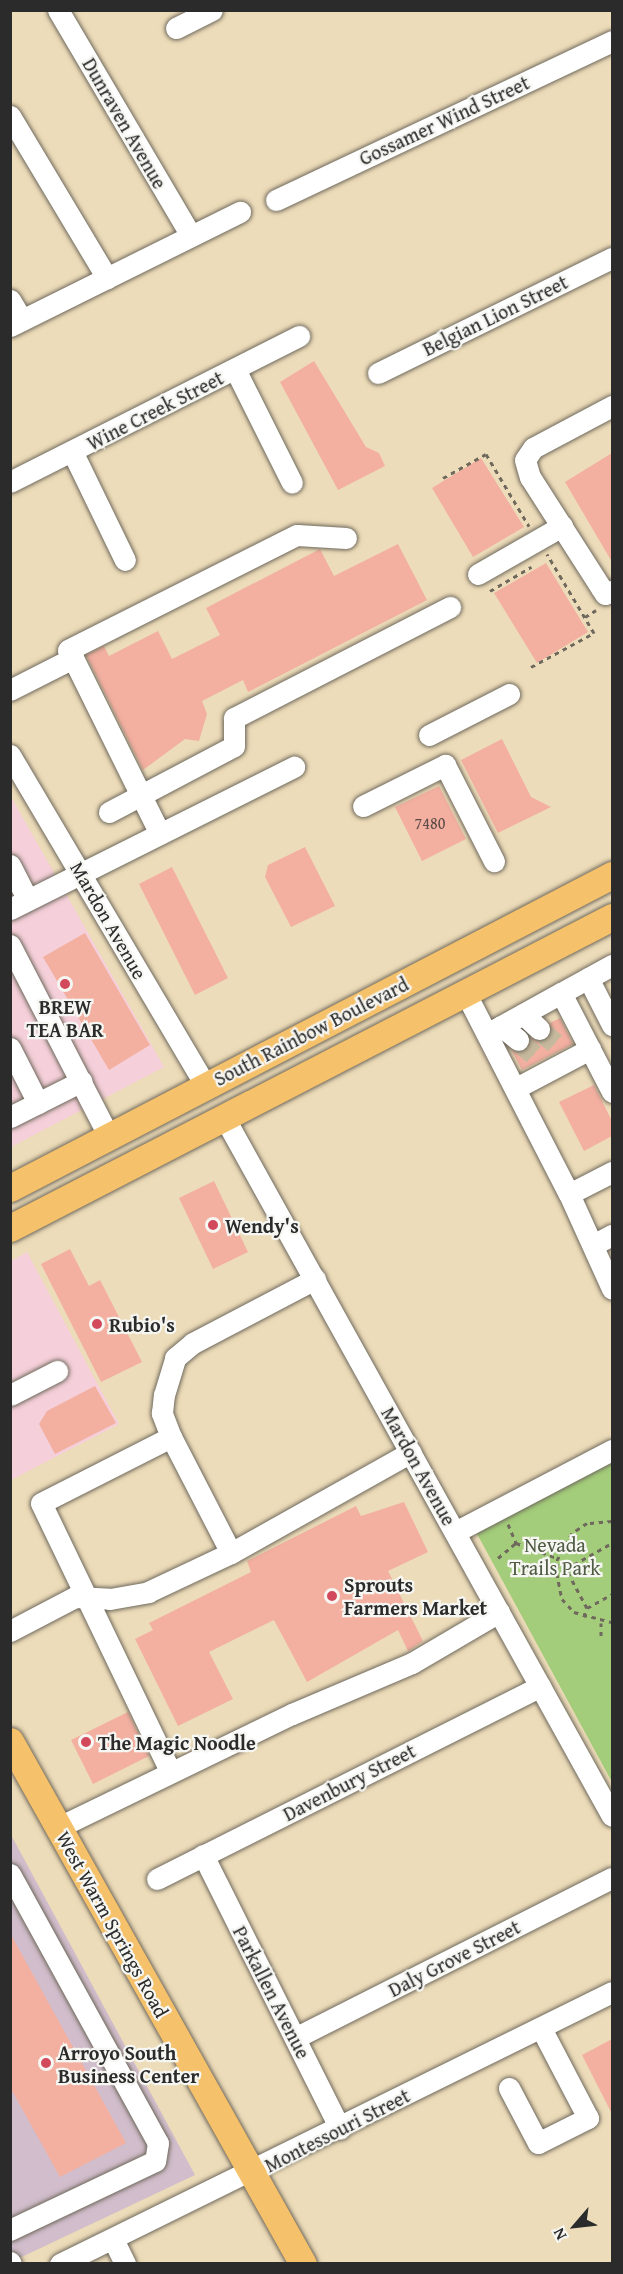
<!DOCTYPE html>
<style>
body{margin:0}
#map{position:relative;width:623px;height:2274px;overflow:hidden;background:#eddcb9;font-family:"Gentium Book Plus",serif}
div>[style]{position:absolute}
.built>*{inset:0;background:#f5cfd9}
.industrial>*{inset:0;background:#d1bdcb}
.green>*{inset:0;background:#a3cd7a}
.building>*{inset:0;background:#f3b0a1}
.minor-tunnel>*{height:21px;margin-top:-10.5px;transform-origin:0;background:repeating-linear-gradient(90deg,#c6b99d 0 21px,transparent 0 31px)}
.path>*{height:3px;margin-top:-1.5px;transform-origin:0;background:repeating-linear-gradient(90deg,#6f695d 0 4.5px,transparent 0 9px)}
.roads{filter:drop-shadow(0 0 2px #6f695d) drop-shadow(0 0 2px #6f695d)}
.minor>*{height:21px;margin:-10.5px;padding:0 10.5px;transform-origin:10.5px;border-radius:10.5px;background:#fff}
.major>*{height:27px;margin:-13.5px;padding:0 13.5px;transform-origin:13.5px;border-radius:13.5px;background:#f5c16b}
.dots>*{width:16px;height:16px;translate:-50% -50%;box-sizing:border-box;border:3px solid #f6f6f2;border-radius:50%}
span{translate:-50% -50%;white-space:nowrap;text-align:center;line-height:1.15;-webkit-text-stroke:4.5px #f6f6f2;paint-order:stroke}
.number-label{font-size:16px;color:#5d4c48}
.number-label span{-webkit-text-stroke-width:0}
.street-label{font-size:20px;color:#2b2b2b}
.poi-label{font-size:20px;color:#2b2b2b;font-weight:700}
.left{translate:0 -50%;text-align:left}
.park-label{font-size:20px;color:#4f5c43}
.frame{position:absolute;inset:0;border:12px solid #2b2b2b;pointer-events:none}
.north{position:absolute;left:545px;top:2196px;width:60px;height:60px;-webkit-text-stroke:4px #f6f6f2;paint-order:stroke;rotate:242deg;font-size:16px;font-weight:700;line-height:24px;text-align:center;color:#2b2b2b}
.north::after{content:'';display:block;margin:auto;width:21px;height:27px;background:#2b2b2b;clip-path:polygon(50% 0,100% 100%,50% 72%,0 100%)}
</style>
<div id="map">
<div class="built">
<i style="clip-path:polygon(10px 795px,164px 1067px,11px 1147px,10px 1147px)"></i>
<i style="clip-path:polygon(27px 1252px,119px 1424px,11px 1480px,11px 1261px)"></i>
</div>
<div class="industrial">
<i style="clip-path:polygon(10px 1833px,195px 2175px,11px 2262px,10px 2262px)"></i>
</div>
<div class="green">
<i style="clip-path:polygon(612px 1462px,612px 1782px,476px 1532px)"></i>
</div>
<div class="building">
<i style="clip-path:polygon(314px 361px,366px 447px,379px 453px,385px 466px,338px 490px,280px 382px)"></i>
<i style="clip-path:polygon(612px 453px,612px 562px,565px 482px)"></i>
<i style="clip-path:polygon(481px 458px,524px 527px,473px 557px,432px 488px)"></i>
<i style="clip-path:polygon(398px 544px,427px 600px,248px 692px,243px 680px,202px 701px,207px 714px,199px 741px,185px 739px,143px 770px,86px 655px,104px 646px,109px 656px,158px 631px,172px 659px,220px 635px,206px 608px,320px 549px,334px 576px)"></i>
<i style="clip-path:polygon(546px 563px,588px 632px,537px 663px,494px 593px)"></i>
<i style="clip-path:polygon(502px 739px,531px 797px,551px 807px,498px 833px,461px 760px)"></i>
<i style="clip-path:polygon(439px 786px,466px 839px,422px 861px,395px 807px)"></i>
<i style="clip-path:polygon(305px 847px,335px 906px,291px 927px,265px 877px,268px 865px)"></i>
<i style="clip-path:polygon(172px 867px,228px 978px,195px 995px,139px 884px)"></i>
<i style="clip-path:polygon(85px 933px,150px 1045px,109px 1070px,43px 957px)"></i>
<i style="clip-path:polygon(560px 1018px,573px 1044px,522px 1070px,512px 1051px,523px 1052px,530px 1038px,548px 1038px,550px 1023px)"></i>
<i style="clip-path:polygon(594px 1085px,612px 1121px,612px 1136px,584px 1151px,559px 1102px)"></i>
<i style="clip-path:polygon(214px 1181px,248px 1252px,213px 1269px,179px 1198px)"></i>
<i style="clip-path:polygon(70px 1249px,89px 1286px,100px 1280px,142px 1362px,101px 1382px,41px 1264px)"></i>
<i style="clip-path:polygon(95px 1386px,116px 1423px,55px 1454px,39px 1424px,47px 1411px)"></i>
<i style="clip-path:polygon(404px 1502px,428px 1552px,388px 1571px,423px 1641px,408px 1651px,398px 1630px,307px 1682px,274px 1620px,209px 1652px,233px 1699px,178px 1726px,135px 1639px,153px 1630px,149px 1623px,251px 1572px,247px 1561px,356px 1506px,361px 1516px)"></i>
<i style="clip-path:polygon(128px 1712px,149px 1756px,93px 1784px,71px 1740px)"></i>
<i style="clip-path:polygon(10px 1933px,126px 2143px,60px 2177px,10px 2087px)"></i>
<i style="clip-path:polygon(612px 2039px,612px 2114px,582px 2055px)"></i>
</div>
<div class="minor-tunnel">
<i style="left:539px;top:1029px;width:30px;rotate:41deg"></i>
<i style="left:518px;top:1040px;width:30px;rotate:42deg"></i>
</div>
<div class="path">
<i style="left:443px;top:478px;width:49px;rotate:-29.2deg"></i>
<i style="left:486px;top:454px;width:84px;rotate:59.2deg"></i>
<i style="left:490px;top:591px;width:48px;rotate:-30.3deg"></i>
<i style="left:585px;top:617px;width:13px;rotate:-32deg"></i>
<i style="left:531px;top:667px;width:72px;rotate:-28.4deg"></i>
<i style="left:594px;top:633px;width:92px;rotate:-120.7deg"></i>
<i style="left:612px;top:1521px;width:25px;rotate:175deg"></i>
<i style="left:587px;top:1523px;width:18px;rotate:146deg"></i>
<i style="left:572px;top:1533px;width:35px;rotate:119deg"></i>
<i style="left:555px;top:1564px;width:36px;rotate:79deg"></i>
<i style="left:562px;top:1599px;width:18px;rotate:47deg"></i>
<i style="left:574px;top:1612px;width:39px;rotate:15deg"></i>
<i style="left:508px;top:1524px;width:21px;rotate:67deg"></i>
<i style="left:516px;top:1543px;width:44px;rotate:20.1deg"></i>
<i style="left:498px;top:1558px;width:23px;rotate:-40deg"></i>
<i style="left:555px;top:1564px;width:12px;rotate:24deg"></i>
<i style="left:587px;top:1608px;width:44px;rotate:-118.3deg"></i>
<i style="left:566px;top:1569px;width:53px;rotate:-29.5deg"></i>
<i style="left:584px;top:1617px;width:9px;rotate:-72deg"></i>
<i style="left:587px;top:1608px;width:29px;rotate:-29deg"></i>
<i style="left:601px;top:1636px;width:13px;rotate:-90deg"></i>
</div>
<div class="roads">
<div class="minor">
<i style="left:58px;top:10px;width:262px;rotate:59.5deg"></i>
<i style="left:176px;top:28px;width:40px;rotate:-26.6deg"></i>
<i style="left:10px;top:116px;width:189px;rotate:59.1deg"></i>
<i style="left:276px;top:200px;width:372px;rotate:-25.3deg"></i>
<i style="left:10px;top:300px;width:23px;rotate:59deg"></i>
<i style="left:10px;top:326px;width:257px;rotate:-26.4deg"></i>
<i style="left:235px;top:369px;width:127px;rotate:63.4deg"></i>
<i style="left:378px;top:373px;width:261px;rotate:-26.2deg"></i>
<i style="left:612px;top:406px;width:89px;rotate:152deg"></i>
<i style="left:533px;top:448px;width:14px;rotate:124deg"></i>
<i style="left:525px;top:460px;width:18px;rotate:74deg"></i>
<i style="left:530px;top:477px;width:132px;rotate:57.4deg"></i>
<i style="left:601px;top:588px;width:7px;rotate:56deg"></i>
<i style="left:605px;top:594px;width:8px;rotate:-23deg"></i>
<i style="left:72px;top:451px;width:121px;rotate:64.1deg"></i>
<i style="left:10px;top:482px;width:324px;rotate:-26.8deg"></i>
<i style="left:478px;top:574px;width:97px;rotate:-29.7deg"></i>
<i style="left:73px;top:658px;width:9px;rotate:-122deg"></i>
<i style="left:68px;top:650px;width:256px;rotate:-26.7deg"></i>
<i style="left:297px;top:535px;width:49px;rotate:3.5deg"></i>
<i style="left:10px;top:690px;width:71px;rotate:-26.9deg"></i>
<i style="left:73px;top:658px;width:196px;rotate:63.7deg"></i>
<i style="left:429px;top:735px;width:90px;rotate:-27.1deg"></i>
<i style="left:10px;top:755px;width:385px;rotate:59.4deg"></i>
<i style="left:363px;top:806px;width:92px;rotate:-26.6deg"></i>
<i style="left:445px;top:765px;width:108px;rotate:63deg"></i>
<i style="left:109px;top:812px;width:141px;rotate:-27.8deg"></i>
<i style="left:234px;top:746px;width:28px;rotate:-90deg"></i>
<i style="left:234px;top:718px;width:243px;rotate:-27.2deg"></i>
<i style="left:10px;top:865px;width:39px;rotate:63deg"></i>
<i style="left:10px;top:909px;width:318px;rotate:-26.6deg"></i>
<i style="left:10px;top:945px;width:214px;rotate:62.7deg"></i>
<i style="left:612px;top:965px;width:58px;rotate:151.2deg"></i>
<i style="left:561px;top:993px;width:111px;rotate:62.7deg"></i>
<i style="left:588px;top:978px;width:53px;rotate:62.9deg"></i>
<i style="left:465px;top:992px;width:227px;rotate:62.8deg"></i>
<i style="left:569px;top:1194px;width:48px;rotate:-27.1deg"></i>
<i style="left:523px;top:1014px;width:22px;rotate:43deg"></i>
<i style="left:501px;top:1026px;width:22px;rotate:39deg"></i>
<i style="left:487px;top:1034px;width:85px;rotate:-29deg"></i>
<i style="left:10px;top:1048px;width:62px;rotate:63deg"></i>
<i style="left:516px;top:1088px;width:84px;rotate:-27.8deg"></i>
<i style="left:10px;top:1117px;width:80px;rotate:-26.6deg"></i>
<i style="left:224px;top:1117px;width:799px;rotate:60.97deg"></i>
<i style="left:569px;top:1194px;width:104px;rotate:65.6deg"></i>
<i style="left:593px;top:1245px;width:21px;rotate:-28deg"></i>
<i style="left:10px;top:1395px;width:53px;rotate:-27.1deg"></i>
<i style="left:455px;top:1532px;width:177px;rotate:-27.6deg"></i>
<i style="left:231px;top:1553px;width:131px;rotate:-117.3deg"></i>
<i style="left:171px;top:1437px;width:26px;rotate:-111deg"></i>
<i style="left:162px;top:1413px;width:18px;rotate:-84deg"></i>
<i style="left:164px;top:1395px;width:39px;rotate:-73deg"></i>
<i style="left:175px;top:1358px;width:23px;rotate:-40deg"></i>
<i style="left:193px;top:1343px;width:138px;rotate:-27.7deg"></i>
<i style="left:10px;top:1631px;width:73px;rotate:-27.6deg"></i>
<i style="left:75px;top:1597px;width:35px;rotate:3deg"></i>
<i style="left:110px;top:1599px;width:39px;rotate:-10deg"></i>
<i style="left:148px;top:1592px;width:92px;rotate:-25.2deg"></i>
<i style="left:231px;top:1553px;width:206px;rotate:-29.3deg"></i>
<i style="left:170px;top:1771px;width:297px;rotate:-115.7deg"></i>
<i style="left:41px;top:1503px;width:146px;rotate:-26.9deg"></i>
<i style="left:59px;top:1827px;width:259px;rotate:-25.9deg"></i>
<i style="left:292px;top:1714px;width:130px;rotate:-23deg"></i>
<i style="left:412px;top:1663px;width:101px;rotate:-30.4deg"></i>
<i style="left:203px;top:1855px;width:306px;rotate:63.4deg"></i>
<i style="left:10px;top:1874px;width:307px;rotate:61.2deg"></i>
<i style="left:158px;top:2143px;width:18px;rotate:99deg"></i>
<i style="left:155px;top:2161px;width:161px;rotate:154.6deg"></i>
<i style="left:157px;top:1879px;width:429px;rotate:-26.7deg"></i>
<i style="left:295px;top:2038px;width:355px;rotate:-26.8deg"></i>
<i style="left:509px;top:2088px;width:62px;rotate:62.2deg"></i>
<i style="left:538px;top:2143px;width:56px;rotate:-26.6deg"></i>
<i style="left:588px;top:2118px;width:102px;rotate:-117.6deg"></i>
<i style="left:113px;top:2239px;width:28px;rotate:64deg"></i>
<i style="left:10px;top:2262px;width:2px;rotate:63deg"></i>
<i style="left:60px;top:2264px;width:615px;rotate:-26.23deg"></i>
</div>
<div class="major">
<i style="left:10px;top:1188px;width:679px;rotate:-27.47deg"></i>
<i style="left:10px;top:1228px;width:678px;rotate:-27.32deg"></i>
<i style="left:10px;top:1741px;width:599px;rotate:60.74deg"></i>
</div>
</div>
<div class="dots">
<i style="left:65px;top:984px;background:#d1495b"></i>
<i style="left:213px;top:1225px;background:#d1495b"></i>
<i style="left:97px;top:1324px;background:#d1495b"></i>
<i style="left:332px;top:1596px;background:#d1495b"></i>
<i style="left:86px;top:1742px;background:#d1495b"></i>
<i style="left:46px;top:2063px;background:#d1495b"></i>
</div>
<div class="number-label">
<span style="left:430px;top:823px">7480</span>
</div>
<div class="street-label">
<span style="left:444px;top:120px;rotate:-25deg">Gossamer Wind Street</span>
<span style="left:125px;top:123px;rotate:60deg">Dunraven Avenue</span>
<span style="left:495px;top:315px;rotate:-26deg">Belgian Lion Street</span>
<span style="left:155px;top:410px;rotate:-27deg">Wine Creek Street</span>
<span style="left:109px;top:920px;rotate:60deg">Mardon Avenue</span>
<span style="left:311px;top:1031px;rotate:-27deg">South Rainbow Boulevard</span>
<span style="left:419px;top:1466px;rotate:61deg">Mardon Avenue</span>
<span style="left:349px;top:1782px;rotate:-27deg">Davenbury Street</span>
<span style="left:113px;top:1924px;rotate:61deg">West Warm Springs Road</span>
<span style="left:454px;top:1958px;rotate:-27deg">Daly Grove Street</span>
<span style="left:272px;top:1992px;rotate:63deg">Parkallen Avenue</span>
<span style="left:337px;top:2130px;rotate:-27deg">Montessouri Street</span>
</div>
<div class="poi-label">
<span style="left:65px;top:1018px">BREW<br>TEA BAR</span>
<span class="left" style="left:225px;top:1225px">Wendy's</span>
<span class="left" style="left:109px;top:1324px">Rubio's</span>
<span class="left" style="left:344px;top:1596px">Sprouts<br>Farmers Market</span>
<span class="left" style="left:98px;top:1742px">The Magic Noodle</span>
<span class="left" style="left:58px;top:2064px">Arroyo South<br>Business Center</span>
</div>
<div class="park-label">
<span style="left:555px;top:1556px">Nevada<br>Trails Park</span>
</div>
<div class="frame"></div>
<div class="north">N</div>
</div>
